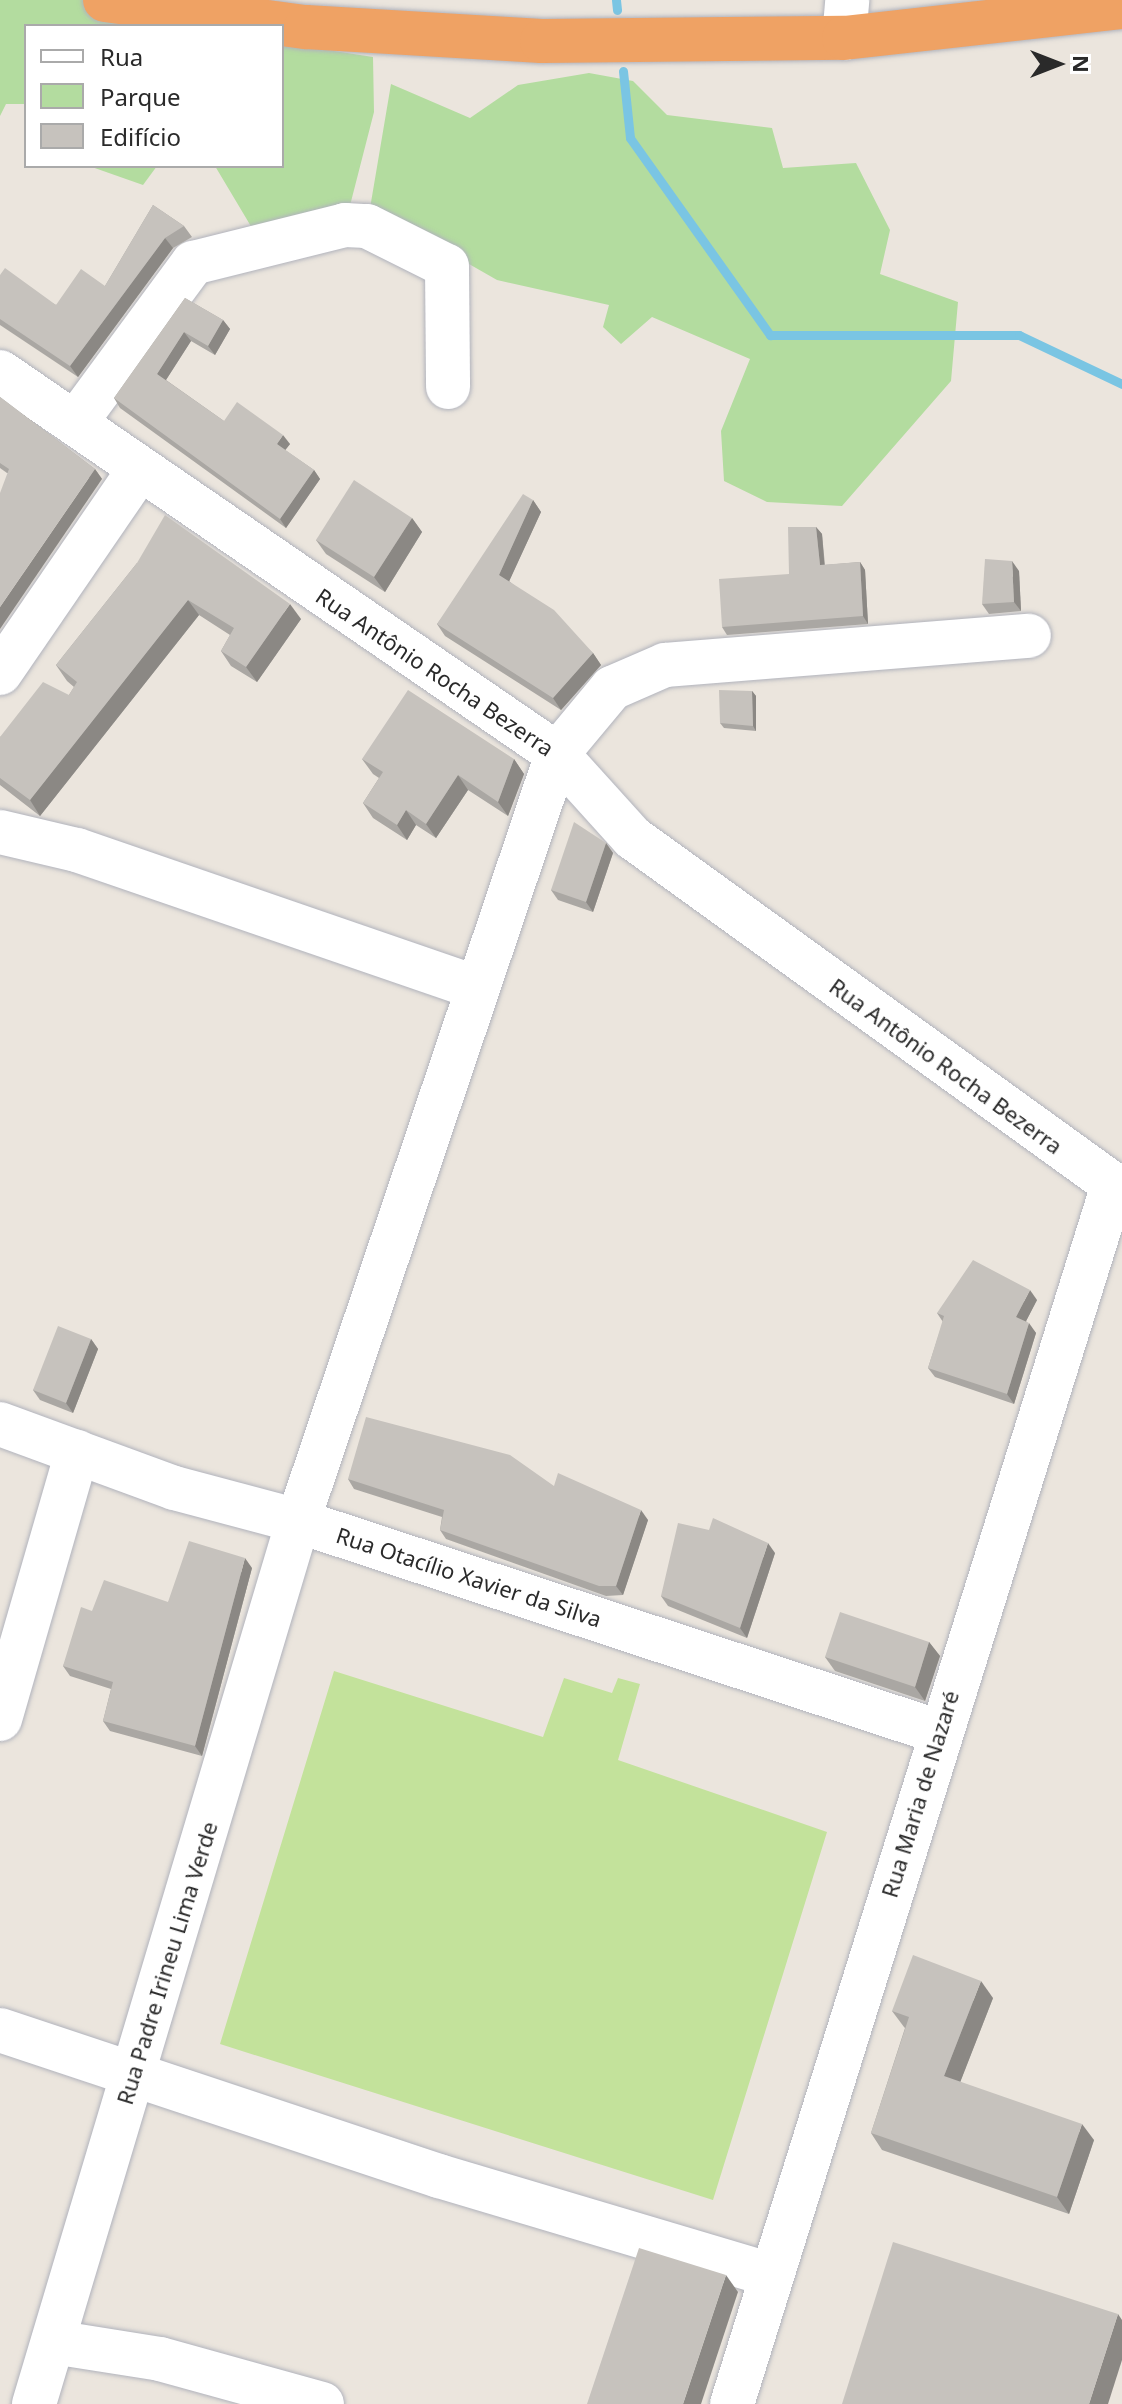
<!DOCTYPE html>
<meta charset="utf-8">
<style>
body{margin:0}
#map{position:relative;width:1122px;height:2404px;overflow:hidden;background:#ebe5dd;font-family:"Noto Sans",sans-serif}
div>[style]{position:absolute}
.green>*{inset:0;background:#b3dc9f}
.pitch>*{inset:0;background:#c3e29b}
.stream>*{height:9px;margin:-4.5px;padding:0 4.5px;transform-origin:4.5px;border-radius:4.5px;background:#7ac5e3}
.roads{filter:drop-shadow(0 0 2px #b1b3bc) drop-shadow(0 0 2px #b1b3bc)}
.minor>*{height:44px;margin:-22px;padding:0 22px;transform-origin:22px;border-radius:22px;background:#fff}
.highway>*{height:44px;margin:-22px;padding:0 22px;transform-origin:22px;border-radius:22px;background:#efa264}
.wall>*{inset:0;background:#aaa7a3}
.shaded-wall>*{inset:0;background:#8b8884}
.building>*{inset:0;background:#c6c2bd}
span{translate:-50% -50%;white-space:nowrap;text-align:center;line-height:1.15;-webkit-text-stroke:7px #fff;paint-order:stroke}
.street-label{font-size:22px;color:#2a2a2a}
.legend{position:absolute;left:24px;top:24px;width:260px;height:144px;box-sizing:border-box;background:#fff;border:2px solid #aaa;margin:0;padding:10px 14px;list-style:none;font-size:24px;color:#2a2a2a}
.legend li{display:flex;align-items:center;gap:16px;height:40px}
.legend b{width:40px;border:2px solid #aaa}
.north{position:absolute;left:1018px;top:24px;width:80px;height:80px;-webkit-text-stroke:6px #fff;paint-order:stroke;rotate:90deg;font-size:22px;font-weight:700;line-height:32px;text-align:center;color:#2a2a2a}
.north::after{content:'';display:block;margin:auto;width:28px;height:36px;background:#2a2a2a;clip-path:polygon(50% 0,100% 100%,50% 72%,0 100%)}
</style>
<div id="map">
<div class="green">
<i style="clip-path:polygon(0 0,83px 0,181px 26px,26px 26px,26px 104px,6px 104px,0 116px)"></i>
<i style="clip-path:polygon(282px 43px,373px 57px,374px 112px,345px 225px,261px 243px,215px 166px,282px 166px)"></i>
<i style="clip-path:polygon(589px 73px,633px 81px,667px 115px,772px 128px,783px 168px,856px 163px,890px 230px,880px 274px,958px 302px,951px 381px,842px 506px,767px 502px,724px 481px,721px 431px,750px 359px,652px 317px,621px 344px,603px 327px,609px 305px,497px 280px,455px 256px,367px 226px,391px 84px,470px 118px,518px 85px)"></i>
<i style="clip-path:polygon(89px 166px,157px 166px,143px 185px)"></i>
</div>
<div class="pitch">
<i style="clip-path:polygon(334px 1671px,543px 1737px,564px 1678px,612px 1693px,618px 1678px,640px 1684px,618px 1760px,827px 1832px,713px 2200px,220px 2044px)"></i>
</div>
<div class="stream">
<i style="left:616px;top:0;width:10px;rotate:84deg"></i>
<i style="left:623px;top:71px;width:67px;rotate:84deg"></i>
<i style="left:630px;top:138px;width:242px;rotate:54.6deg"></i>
<i style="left:770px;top:335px;width:249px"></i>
<i style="left:1019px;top:335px;width:114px;rotate:25.4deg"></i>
</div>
<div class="roads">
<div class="minor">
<i style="left:844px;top:38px;width:38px;rotate:-85deg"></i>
<i style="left:0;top:372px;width:675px;rotate:34.44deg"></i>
<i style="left:557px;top:754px;width:113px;rotate:47.9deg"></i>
<i style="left:633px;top:838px;width:603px;rotate:35.82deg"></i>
<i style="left:75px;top:423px;width:199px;rotate:-53.6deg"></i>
<i style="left:193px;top:263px;width:157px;rotate:-14deg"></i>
<i style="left:345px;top:225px;width:22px;rotate:3deg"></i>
<i style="left:367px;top:226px;width:89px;rotate:26.6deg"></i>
<i style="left:447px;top:266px;width:121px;rotate:89.5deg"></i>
<i style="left:0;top:673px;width:246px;rotate:-55.6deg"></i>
<i style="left:0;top:832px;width:79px;rotate:13.2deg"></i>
<i style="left:77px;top:850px;width:421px;rotate:19deg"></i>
<i style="left:0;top:1424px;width:185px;rotate:20.2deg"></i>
<i style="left:174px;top:1488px;width:128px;rotate:14.9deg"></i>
<i style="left:298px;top:1521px;width:675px;rotate:18.22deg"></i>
<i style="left:0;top:1719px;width:278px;rotate:-73.9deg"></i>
<i style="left:0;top:2030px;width:463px;rotate:18.4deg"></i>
<i style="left:439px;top:2176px;width:346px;rotate:16.6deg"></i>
<i style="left:53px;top:2342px;width:108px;rotate:9deg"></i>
<i style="left:160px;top:2359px;width:168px;rotate:15.5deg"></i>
<i style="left:34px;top:2404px;width:922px;rotate:-73.35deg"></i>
<i style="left:298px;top:1521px;width:810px;rotate:-71.34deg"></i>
<i style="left:557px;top:754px;width:86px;rotate:-50.2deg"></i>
<i style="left:612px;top:688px;width:58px;rotate:-23.5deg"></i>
<i style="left:665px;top:665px;width:365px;rotate:-4.6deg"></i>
<i style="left:732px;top:2404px;width:1277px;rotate:-72.64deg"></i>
</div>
<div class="highway">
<i style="left:105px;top:0;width:203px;rotate:7.7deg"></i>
<i style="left:306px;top:27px;width:236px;rotate:3.4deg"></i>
<i style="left:542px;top:41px;width:302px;rotate:-0.6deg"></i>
<i style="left:844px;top:38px;width:280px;rotate:-6.4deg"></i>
</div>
</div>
<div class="wall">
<i style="clip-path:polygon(153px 205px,184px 226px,192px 237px,173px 248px,78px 377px,0 325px,0 275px,56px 305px,105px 286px)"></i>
<i style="clip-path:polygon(185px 298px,223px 320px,230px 329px,215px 355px,191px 341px,166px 380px,224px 421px,290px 444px,285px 450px,314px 470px,320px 479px,286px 528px,120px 408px,114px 398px)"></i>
<i style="clip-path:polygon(0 397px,95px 469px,102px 479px,7px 473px,0 468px)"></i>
<i style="clip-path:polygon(533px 500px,541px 512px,509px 581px,593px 653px,601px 665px,561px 710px,445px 636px,437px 624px)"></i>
<i style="clip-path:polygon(412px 518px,422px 532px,385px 592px,326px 554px,316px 540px)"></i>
<i style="clip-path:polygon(816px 527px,822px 534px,825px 565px,860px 562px,865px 570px,868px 624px,727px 635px,722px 627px,789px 574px)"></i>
<i style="clip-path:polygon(137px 563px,301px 619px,257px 682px,231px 666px,221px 651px,230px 635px,199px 615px,40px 816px,0 785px,0 737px,69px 695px,74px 687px,67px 681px,56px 665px)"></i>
<i style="clip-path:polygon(1019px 571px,1021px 611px,989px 614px,982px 604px)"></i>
<i style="clip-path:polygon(752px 691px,756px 696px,756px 731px,724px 728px,720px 723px)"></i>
<i style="clip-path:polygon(362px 759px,514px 759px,524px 774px,508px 816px,468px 790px,436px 838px,416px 825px,407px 840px,373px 818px,363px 803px,379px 778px,373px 774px)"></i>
<i style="clip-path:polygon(606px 843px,613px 853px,593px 912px,558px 900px,551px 890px)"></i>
<i style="clip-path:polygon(1037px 1300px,1026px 1321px,1036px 1333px,1014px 1404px,935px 1377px,928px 1368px,943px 1322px,937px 1313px)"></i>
<i style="clip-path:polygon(91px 1339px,98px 1349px,73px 1413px,40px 1400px,33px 1390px)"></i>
<i style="clip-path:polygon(348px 1479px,554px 1486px,648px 1520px,623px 1595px,606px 1596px,446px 1539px,440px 1530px,442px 1517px,354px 1489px)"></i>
<i style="clip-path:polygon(775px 1553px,747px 1638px,668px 1606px,661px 1596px)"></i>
<i style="clip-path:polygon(252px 1568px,202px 1756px,110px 1731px,103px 1721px,111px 1689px,70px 1676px,63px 1666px,92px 1611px,168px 1602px)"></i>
<i style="clip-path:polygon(929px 1642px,940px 1656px,925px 1701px,835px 1671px,825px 1657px)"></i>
<i style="clip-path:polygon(993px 1998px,960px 2082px,1094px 2140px,1069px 2214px,882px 2150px,871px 2133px,905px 2028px,904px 2027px,892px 2011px)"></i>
</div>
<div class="shaded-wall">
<i style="clip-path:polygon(165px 238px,173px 248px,78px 377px,70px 366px)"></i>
<i style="clip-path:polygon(223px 320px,230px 329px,215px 355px,208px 346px)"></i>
<i style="clip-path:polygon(184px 332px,191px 341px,164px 383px,157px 374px)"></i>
<i style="clip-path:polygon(283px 435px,290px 444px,283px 453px,277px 444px)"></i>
<i style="clip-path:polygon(95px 469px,102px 479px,0 629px,0 607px)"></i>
<i style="clip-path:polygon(314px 470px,320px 479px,286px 528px,280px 519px)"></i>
<i style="clip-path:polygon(533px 500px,541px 512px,507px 586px,499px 575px)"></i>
<i style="clip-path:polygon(412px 518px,422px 532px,385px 592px,374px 577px)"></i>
<i style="clip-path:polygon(816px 527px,822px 534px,825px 573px,820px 565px)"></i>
<i style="clip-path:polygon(1012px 561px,1019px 571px,1021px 611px,1014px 602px)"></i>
<i style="clip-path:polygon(860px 562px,865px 570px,868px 624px,863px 616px)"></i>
<i style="clip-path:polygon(188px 600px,199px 615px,40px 816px,30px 800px)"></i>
<i style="clip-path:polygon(290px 604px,301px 619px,257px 682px,246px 667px)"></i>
<i style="clip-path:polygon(593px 653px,601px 665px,561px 710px,553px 698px)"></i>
<i style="clip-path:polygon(752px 691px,756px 696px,756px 731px,753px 726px)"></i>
<i style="clip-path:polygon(514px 759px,524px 774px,508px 816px,498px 802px)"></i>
<i style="clip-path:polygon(458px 775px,468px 790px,436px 838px,426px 824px)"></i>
<i style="clip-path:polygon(406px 810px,416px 825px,407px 840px,397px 825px)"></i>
<i style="clip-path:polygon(606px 843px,613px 853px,593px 912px,586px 902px)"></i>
<i style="clip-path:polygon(1030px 1290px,1037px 1300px,1023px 1327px,1016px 1317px)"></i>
<i style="clip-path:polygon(1029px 1323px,1036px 1333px,1014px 1404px,1007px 1394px)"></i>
<i style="clip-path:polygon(91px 1339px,98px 1349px,73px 1413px,66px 1403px)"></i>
<i style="clip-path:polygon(641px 1510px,648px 1520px,623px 1595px,616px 1586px)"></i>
<i style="clip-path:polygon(768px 1543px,775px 1553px,747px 1638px,740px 1628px)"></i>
<i style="clip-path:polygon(245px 1558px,252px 1568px,202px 1756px,195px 1746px)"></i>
<i style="clip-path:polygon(929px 1642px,940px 1656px,925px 1701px,915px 1687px)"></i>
<i style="clip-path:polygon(981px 1981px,993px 1998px,956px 2093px,944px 2076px)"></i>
<i style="clip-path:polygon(1082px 2124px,1094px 2140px,1069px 2214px,1057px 2197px)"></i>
<i style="clip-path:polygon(726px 2275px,738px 2292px,701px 2404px,683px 2404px)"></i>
<i style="clip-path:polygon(1118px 2314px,1122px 2320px,1122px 2360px,1108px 2404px,1089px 2404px)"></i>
</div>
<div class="building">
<i style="clip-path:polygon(153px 205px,184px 226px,165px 238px,70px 366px,0 319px,0 275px,5px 268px,56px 305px,81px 269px,105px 286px)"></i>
<i style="clip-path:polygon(185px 298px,223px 320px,208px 346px,184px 332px,157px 374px,224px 421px,237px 402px,283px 435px,277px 444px,314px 470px,280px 519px,114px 398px)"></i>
<i style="clip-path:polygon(0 397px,95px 469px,0 607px,0 493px,9px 469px,0 463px)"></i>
<i style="clip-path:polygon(354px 480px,412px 518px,374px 577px,316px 540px)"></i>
<i style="clip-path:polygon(523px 494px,533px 500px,499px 575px,554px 610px,593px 653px,553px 698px,437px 624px)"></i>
<i style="clip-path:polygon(165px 515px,290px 604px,246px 667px,221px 651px,234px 628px,188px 600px,30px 800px,0 778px,0 737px,43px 682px,69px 695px,77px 682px,56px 665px,137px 563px)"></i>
<i style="clip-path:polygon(788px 527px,816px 527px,820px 565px,860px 562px,863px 616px,722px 627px,719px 579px,789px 574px)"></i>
<i style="clip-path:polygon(985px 559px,1012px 561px,1014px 602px,982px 604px)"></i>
<i style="clip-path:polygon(408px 690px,514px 759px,498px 802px,458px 775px,426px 824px,406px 810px,397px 825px,363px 803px,383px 772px,362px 759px)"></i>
<i style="clip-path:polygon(719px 690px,752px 691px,753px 726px,720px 723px)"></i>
<i style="clip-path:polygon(574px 822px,606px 843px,586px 902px,551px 890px)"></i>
<i style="clip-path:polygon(973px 1260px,1030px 1290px,1016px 1317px,1029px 1323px,1007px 1394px,928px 1368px,944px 1316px,937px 1313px)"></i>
<i style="clip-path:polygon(58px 1326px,91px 1339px,66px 1403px,33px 1390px)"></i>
<i style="clip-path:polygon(366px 1417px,510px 1455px,554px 1486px,558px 1473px,641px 1510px,616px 1586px,599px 1586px,440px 1530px,444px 1510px,348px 1479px)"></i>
<i style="clip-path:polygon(713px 1518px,768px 1543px,740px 1628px,661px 1596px,678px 1523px,709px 1530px)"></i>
<i style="clip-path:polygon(189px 1541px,245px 1558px,195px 1746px,103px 1721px,113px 1682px,63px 1666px,81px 1607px,92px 1611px,104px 1580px,168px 1602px)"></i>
<i style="clip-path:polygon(840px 1612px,929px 1642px,915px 1687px,825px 1657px)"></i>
<i style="clip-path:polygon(913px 1955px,981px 1981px,944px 2076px,1082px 2124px,1057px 2197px,871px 2133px,909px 2017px,892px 2011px)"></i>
<i style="clip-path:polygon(893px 2242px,1118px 2314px,1089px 2404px,842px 2404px)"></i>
<i style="clip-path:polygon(639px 2248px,726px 2275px,683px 2404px,587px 2404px)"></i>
</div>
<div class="street-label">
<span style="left:435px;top:672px;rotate:34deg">Rua Antônio Rocha Bezerra</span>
<span style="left:946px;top:1066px;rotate:36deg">Rua Antônio Rocha Bezerra</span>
<span style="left:469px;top:1577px;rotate:18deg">Rua Otacílio Xavier da Silva</span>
<span style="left:920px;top:1794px;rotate:-73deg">Rua Maria de Nazaré</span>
<span style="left:167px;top:1963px;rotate:-73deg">Rua Padre Irineu Lima Verde</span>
</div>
<ul class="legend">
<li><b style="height:10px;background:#fff"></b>Rua</li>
<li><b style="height:22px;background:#b3dc9f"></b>Parque</li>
<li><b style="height:22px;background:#c6c2bd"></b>Edifício</li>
</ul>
<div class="north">N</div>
</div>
